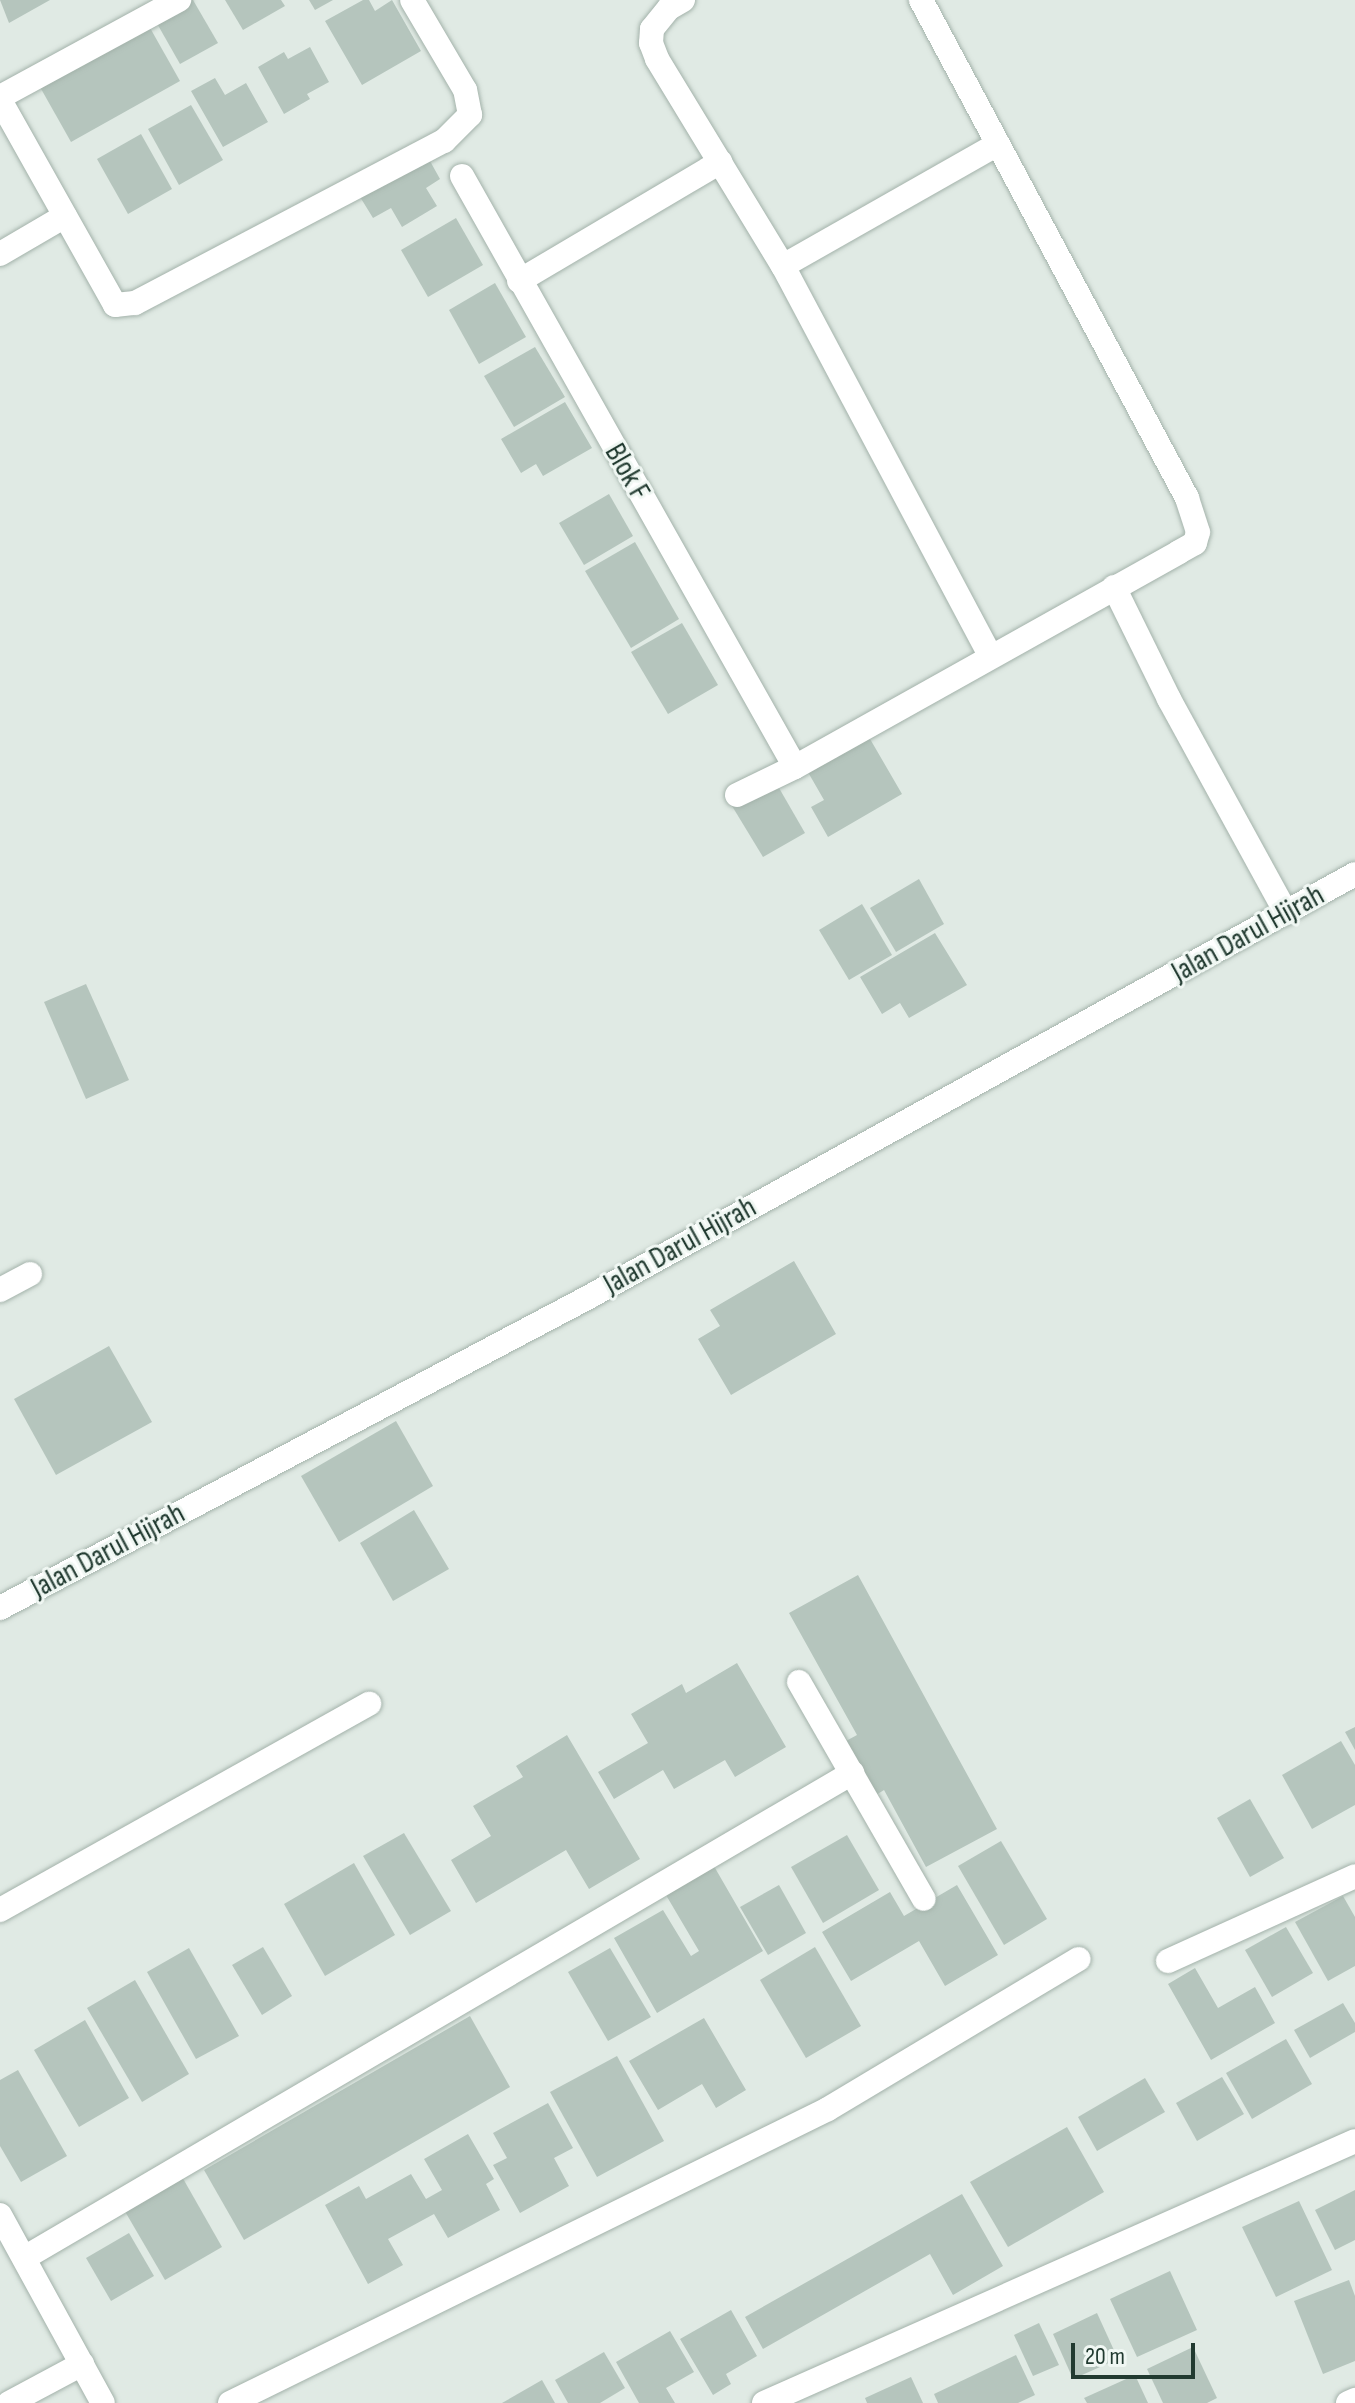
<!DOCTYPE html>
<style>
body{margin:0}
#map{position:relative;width:1355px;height:2403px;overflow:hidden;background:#e0eae4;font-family:"Sofia Sans Condensed",sans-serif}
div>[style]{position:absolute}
.building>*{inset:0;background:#b5c5bd}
.roads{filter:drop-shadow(0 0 2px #a3b2aa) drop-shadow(0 0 2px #a3b2aa)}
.minor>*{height:24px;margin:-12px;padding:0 12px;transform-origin:12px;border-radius:12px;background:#fff}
span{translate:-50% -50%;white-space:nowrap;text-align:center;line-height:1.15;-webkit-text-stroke:6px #f0f7f3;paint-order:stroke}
.street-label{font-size:30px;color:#213a30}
.scale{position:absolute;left:1071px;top:2343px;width:124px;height:36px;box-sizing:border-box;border:4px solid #213a30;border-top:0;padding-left:10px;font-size:24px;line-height:28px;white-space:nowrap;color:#213a30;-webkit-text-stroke:6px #f0f7f3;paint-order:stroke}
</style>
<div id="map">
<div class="building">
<i style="clip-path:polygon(0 0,50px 0,9px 23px)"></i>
<i style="clip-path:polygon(189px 0,193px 0,218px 43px,180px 64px,155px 20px)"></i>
<i style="clip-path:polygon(225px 0,281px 0,285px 6px,243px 30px)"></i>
<i style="clip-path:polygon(309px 0,333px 0,315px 10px)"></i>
<i style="clip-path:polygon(363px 0,369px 0,375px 11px,392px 0,421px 51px,362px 85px,325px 21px)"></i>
<i style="clip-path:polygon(149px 26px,180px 81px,71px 142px,40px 87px)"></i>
<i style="clip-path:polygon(310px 47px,329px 82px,307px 94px,310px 99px,284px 114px,258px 67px,284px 52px,288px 59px)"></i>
<i style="clip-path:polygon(215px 78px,225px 95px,246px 83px,268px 122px,223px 147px,191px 91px)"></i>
<i style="clip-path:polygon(191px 105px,223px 160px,179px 185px,148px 129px)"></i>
<i style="clip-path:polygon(141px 134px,172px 189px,128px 214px,97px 159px)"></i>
<i style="clip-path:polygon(425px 152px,440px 179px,426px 188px,437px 206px,402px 227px,391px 208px,373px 218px,357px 192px)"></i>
<i style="clip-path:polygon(456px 218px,483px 265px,428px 297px,401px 250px)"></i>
<i style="clip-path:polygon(495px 283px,526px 337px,479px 364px,449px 310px)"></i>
<i style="clip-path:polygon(535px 347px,565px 397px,514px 427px,484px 376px)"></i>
<i style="clip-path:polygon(565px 402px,592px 448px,543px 476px,536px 464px,521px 473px,501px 439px)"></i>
<i style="clip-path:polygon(609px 494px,633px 536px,584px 565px,559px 523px)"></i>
<i style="clip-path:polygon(635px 542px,679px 619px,631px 648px,585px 571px)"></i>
<i style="clip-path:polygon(682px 623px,718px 685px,668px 714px,631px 652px)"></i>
<i style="clip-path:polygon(866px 732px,902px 794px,828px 837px,811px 807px,824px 800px,805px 767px)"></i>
<i style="clip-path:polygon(775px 781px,805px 833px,763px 857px,732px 806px)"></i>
<i style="clip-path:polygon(919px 879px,944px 924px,896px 952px,870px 908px)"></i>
<i style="clip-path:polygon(862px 904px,892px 955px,849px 980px,819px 930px)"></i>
<i style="clip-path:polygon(935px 933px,967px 985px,909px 1018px,900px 1003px,882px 1014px,860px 977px)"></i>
<i style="clip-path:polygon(86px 984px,129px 1080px,86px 1099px,44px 1002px)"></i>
<i style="clip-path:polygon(794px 1261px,836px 1334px,731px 1395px,698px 1339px,720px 1326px,710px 1310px)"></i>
<i style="clip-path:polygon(109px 1346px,152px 1422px,56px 1475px,14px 1399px)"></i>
<i style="clip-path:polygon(396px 1421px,433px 1486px,339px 1542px,301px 1476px)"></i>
<i style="clip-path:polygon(414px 1510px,449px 1569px,393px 1601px,360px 1543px)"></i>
<i style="clip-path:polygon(858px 1575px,997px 1829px,926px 1867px,884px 1790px,876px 1795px,846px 1741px,857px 1735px,789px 1613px)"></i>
<i style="clip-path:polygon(737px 1663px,786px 1747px,735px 1777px,725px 1760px,674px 1789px,663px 1770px,614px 1799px,598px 1772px,648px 1743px,631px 1714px,682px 1684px,686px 1693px)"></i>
<i style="clip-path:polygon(1355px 1727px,1355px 1750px,1345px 1732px)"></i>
<i style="clip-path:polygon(567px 1735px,640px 1859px,589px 1889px,566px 1850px,476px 1903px,451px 1860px,491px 1836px,473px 1806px,523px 1777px,516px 1766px)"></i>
<i style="clip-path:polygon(1341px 1741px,1355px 1765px,1355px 1805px,1312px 1829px,1282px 1775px)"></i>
<i style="clip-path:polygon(1250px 1799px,1284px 1858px,1250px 1877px,1217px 1818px)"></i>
<i style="clip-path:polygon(404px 1833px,451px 1911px,410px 1935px,363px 1856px)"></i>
<i style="clip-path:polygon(847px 1835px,879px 1890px,823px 1923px,791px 1867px)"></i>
<i style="clip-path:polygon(1001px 1841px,1047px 1919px,1004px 1945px,958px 1866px)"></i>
<i style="clip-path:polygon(711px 1861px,763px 1951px,657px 2013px,614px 1938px,663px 1910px,691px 1956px,699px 1951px,663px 1890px)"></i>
<i style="clip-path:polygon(354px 1863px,395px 1935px,325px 1976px,284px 1904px)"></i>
<i style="clip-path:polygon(779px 1885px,806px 1933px,768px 1955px,740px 1907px)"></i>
<i style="clip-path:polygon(957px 1885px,998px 1955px,945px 1986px,919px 1941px,851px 1981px,822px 1932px,890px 1892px,904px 1916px)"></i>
<i style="clip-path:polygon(1343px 1896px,1355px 1917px,1355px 1966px,1328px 1981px,1295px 1922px)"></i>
<i style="clip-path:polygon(1286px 1927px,1313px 1973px,1272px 1997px,1245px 1950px)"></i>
<i style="clip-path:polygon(263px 1947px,292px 1996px,262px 2015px,232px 1965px)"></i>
<i style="clip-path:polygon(815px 1947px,861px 2026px,806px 2058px,760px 1980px)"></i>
<i style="clip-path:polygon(189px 1948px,239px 2036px,196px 2059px,147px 1972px)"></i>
<i style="clip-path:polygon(610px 1948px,651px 2017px,608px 2041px,568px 1972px)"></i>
<i style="clip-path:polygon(1195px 1968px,1218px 2008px,1255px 1987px,1275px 2023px,1211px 2060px,1168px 1984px)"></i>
<i style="clip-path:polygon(135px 1980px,189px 2074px,142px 2102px,87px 2008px)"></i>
<i style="clip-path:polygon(1343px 2003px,1355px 2023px,1355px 2032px,1310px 2058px,1294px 2030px)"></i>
<i style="clip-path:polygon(470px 2016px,510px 2087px,244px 2240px,204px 2170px)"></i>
<i style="clip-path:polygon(704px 2018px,746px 2090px,716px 2108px,702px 2084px,658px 2110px,629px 2061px)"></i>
<i style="clip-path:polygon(85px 2020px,129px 2098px,79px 2127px,34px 2050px)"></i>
<i style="clip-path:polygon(1286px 2039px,1312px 2084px,1252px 2119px,1226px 2073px)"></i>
<i style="clip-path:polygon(617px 2056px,664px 2141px,597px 2177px,550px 2092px)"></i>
<i style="clip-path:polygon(18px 2070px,67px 2156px,21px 2182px,0 2146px,0 2080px)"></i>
<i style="clip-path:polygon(1222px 2077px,1244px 2114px,1197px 2141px,1176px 2103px)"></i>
<i style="clip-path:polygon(1145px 2078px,1165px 2112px,1097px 2151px,1078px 2117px)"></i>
<i style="clip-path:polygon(548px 2103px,573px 2148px,554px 2158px,569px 2186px,520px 2213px,493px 2165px,507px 2158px,493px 2133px)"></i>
<i style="clip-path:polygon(1067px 2127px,1104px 2192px,1008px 2247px,970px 2182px)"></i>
<i style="clip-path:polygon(468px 2134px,494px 2179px,486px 2184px,500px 2210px,448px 2238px,434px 2214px,388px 2239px,403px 2265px,368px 2284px,325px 2205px,359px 2186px,366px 2199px,411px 2174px,426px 2199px,442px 2190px,424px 2159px)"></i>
<i style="clip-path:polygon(181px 2175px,222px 2247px,165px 2280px,123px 2208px)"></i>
<i style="clip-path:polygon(1355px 2190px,1355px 2240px,1335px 2250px,1315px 2210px)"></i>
<i style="clip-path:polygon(962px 2194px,1003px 2266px,953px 2295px,930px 2254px,763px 2349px,745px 2317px)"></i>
<i style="clip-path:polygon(1299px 2201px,1332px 2270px,1276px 2297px,1242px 2227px)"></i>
<i style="clip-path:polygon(129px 2233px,154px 2276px,111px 2301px,86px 2258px)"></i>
<i style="clip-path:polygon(1170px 2271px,1197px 2330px,1137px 2357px,1110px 2299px)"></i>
<i style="clip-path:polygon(1349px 2280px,1355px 2296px,1355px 2361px,1323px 2374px,1294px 2301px)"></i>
<i style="clip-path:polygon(731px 2310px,757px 2356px,726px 2374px,731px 2384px,713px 2395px,680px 2339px)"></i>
<i style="clip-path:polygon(1097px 2313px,1118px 2359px,1073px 2379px,1053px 2334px)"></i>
<i style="clip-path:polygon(1039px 2323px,1059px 2365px,1033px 2376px,1014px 2335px)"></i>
<i style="clip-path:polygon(670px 2331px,694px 2372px,666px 2388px,675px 2403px,639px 2403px,616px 2362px)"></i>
<i style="clip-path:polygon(1193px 2347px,1217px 2398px,1207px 2403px,1163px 2403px,1147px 2369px)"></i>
<i style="clip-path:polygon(604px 2352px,625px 2388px,600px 2403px,568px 2403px,555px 2380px)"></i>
<i style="clip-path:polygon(1016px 2355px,1035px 2395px,1018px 2403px,938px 2403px,934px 2394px)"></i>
<i style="clip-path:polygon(1135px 2375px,1148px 2403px,1087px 2403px,1084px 2398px)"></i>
<i style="clip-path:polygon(911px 2377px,923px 2403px,867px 2403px,865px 2398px)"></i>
<i style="clip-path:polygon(542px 2380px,555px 2403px,502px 2403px)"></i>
</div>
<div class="roads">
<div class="minor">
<i style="left:683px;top:0;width:16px;rotate:150deg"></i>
<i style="left:669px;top:8px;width:27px;rotate:129deg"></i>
<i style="left:652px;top:29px;width:14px;rotate:94deg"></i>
<i style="left:651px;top:43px;width:17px;rotate:69deg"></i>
<i style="left:657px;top:59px;width:242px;rotate:58.7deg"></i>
<i style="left:783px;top:266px;width:441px;rotate:62deg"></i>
<i style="left:0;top:97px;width:204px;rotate:-28.5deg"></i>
<i style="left:0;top:100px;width:235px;rotate:60.7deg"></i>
<i style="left:115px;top:305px;width:20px;rotate:-6deg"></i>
<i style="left:135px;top:303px;width:349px;rotate:-27.7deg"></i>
<i style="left:444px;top:141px;width:37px;rotate:-45deg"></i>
<i style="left:470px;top:115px;width:25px;rotate:-101deg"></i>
<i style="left:465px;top:90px;width:104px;rotate:-120.5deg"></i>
<i style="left:462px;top:176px;width:678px;rotate:60.6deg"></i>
<i style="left:0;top:254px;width:75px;rotate:-30.3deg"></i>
<i style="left:783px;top:266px;width:247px;rotate:-29.6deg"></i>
<i style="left:519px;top:281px;width:234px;rotate:-30.6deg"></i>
<i style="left:1114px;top:587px;width:125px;rotate:63.8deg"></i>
<i style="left:1169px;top:699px;width:244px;rotate:61.3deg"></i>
<i style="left:737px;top:795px;width:64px;rotate:-25.8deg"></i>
<i style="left:795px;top:767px;width:440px;rotate:-29.2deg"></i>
<i style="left:1179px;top:552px;width:18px;rotate:-29deg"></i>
<i style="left:1195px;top:543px;width:11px;rotate:-75deg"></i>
<i style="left:1198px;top:532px;width:36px;rotate:-108deg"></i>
<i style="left:1187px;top:498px;width:565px;rotate:-118.11deg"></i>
<i style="left:0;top:1290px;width:34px;rotate:-28deg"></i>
<i style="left:0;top:1608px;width:664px;rotate:-27.84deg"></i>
<i style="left:587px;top:1298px;width:877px;rotate:-28.9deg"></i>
<i style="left:799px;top:1682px;width:250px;rotate:60.1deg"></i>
<i style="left:0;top:1910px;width:423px;rotate:-29.2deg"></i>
<i style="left:1168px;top:1961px;width:205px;rotate:-24.4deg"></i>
<i style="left:0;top:2215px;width:214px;rotate:61.3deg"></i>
<i style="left:24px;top:2258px;width:960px;rotate:-30.36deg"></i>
<i style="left:9px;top:2403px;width:83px;rotate:-28.1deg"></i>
<i style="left:230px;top:2403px;width:666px;rotate:-26.18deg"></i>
<i style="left:828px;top:2109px;width:292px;rotate:-30.9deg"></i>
<i style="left:764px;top:2403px;width:646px;rotate:-23.91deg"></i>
<i style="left:1348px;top:2403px;width:8px;rotate:-23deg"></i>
</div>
</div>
<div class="street-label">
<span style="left:627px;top:472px;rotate:60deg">Blok F</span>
<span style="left:1248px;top:934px;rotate:-29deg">Jalan Darul Hijrah</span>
<span style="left:680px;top:1246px;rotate:-29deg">Jalan Darul Hijrah</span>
<span style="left:108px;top:1551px;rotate:-28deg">Jalan Darul Hijrah</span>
</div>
<div class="scale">20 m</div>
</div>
